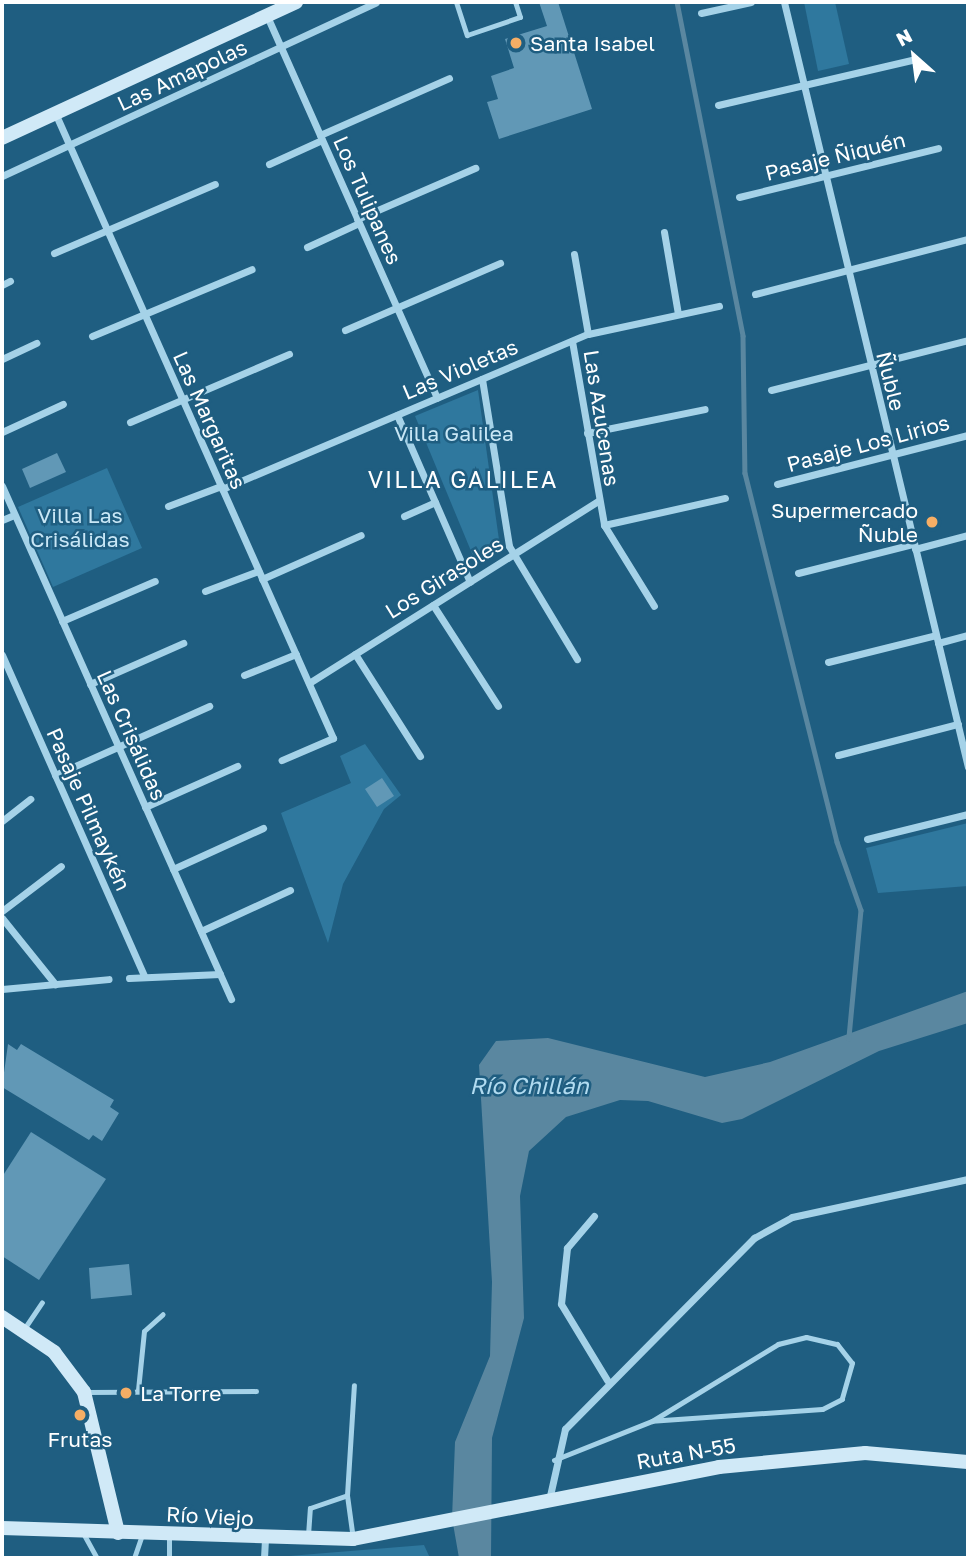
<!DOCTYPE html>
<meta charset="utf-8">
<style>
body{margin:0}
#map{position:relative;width:970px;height:1560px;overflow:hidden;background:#1f5e81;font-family:"Golos Text",sans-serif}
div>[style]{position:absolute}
.green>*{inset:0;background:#2f789e}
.water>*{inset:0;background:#5a87a0}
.stream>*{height:4.5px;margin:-2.25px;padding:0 2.25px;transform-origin:2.25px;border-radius:2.25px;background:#5a87a0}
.building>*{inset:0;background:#6198b6}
.lane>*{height:5px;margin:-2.5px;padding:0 2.5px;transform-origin:2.5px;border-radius:2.5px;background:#a5d2e8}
.street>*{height:7px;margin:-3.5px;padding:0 3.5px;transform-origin:3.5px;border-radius:3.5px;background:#a5d2e8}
.secondary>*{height:14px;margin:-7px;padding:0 7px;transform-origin:7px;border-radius:7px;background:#d0e9f7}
.dots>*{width:19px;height:19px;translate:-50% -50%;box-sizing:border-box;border:4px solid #1f5e81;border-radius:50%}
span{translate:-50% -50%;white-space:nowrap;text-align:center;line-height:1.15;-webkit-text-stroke:5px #1f5e81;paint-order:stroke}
.poi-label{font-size:21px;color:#fff}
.left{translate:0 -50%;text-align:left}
.right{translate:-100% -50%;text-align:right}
.street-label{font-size:21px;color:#fff}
.park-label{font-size:21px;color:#c9e7f6}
.neighbourhood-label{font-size:23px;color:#fff;letter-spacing:2px}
.water-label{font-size:23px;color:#b1dbf0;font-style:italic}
.frame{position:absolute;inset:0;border:4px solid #fff;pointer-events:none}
.north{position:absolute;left:879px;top:21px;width:70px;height:70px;-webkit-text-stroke:5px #1f5e81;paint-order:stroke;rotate:332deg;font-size:19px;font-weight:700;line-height:28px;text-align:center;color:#fff}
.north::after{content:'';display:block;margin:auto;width:24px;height:32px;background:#fff;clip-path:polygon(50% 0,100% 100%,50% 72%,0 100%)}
</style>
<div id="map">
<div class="green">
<i style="clip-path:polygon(804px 2px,835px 2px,849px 64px,818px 71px)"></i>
<i style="clip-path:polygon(478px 390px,500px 547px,476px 563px,415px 416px)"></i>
<i style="clip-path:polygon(107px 468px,142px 548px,53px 587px,18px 507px)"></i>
<i style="clip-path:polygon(365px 744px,401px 795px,384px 809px,343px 884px,328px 943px,281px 813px,351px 783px,340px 756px)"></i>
<i style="clip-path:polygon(968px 823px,968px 886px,878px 893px,866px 848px)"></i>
<i style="clip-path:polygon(424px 1545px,430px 1558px,286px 1558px,289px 1556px)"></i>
</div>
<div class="water">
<i style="clip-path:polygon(968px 991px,968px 1023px,879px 1051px,742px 1119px,722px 1123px,648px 1101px,620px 1100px,566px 1117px,529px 1151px,520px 1196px,524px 1318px,492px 1438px,491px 1558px,459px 1558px,452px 1518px,455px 1442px,490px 1356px,492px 1282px,479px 1065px,496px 1041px,548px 1038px,705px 1077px,770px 1062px)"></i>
</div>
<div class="stream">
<i style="left:677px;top:2px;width:340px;rotate:78.8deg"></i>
<i style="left:743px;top:336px;width:137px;rotate:89.2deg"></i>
<i style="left:745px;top:473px;width:380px;rotate:76deg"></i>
<i style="left:837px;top:842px;width:72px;rotate:70.6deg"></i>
<i style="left:861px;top:910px;width:129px;rotate:95.4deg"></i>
</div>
<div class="building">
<i style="clip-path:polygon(539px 2px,558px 2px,592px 109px,499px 139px,487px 102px,498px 99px,491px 76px,514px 68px,505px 39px,547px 26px)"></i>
<i style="clip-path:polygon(57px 453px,66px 472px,30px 488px,22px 469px)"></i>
<i style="clip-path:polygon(382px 778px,394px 796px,377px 807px,365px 789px)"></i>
<i style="clip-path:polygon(8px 1044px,17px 1050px,21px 1044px,114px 1100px,110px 1107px,119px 1113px,102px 1141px,93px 1135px,89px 1140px,2px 1087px)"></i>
<i style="clip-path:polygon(31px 1132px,106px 1179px,39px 1280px,2px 1256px,2px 1177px)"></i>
<i style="clip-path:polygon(129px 1264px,132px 1295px,91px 1299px,89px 1268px)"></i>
</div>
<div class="lane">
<i style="left:456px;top:2px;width:35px;rotate:72deg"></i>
<i style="left:467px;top:35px;width:56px;rotate:-18.8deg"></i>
<i style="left:520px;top:17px;width:16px;rotate:-108deg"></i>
<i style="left:24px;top:1329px;width:32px;rotate:-56deg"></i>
<i style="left:806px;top:1337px;width:32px;rotate:13deg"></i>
<i style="left:837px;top:1344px;width:24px;rotate:52deg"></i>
<i style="left:852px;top:1363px;width:37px;rotate:106deg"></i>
<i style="left:842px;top:1399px;width:22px;rotate:153deg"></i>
<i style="left:822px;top:1409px;width:170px;rotate:176deg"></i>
<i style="left:652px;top:1421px;width:148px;rotate:-31.4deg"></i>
<i style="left:778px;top:1344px;width:29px;rotate:-14deg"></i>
<i style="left:138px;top:1390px;width:59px;rotate:-84.2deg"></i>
<i style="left:144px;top:1331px;width:25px;rotate:-42deg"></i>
<i style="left:87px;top:1392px;width:169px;rotate:-0.3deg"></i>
<i style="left:554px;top:1460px;width:105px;rotate:-21.7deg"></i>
<i style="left:83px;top:1533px;width:29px;rotate:61deg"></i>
<i style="left:308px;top:1535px;width:27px;rotate:-86deg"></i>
<i style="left:310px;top:1508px;width:39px;rotate:-19deg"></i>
<i style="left:353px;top:1539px;width:44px;rotate:-97.8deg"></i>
<i style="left:347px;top:1495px;width:110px;rotate:-86.4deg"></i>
<i style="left:134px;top:1558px;width:24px;rotate:-71deg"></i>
<i style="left:169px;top:1558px;width:23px;rotate:-90deg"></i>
</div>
<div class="street">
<i style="left:784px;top:2px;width:787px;rotate:76.48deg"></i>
<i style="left:701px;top:13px;width:51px;rotate:-12.4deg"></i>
<i style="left:267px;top:16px;width:418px;rotate:66deg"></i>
<i style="left:718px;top:105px;width:202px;rotate:-13.1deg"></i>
<i style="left:56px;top:115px;width:682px;rotate:66.03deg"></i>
<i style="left:333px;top:738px;width:56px;rotate:156.7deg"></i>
<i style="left:320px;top:135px;width:141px;rotate:-23.8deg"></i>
<i style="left:269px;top:164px;width:58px;rotate:-24.4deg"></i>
<i style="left:2px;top:176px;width:412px;rotate:-24.9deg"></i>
<i style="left:739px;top:197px;width:205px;rotate:-13.8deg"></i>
<i style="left:357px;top:219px;width:129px;rotate:-23.4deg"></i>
<i style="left:664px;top:232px;width:83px;rotate:80.3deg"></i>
<i style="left:307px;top:247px;width:57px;rotate:-24.8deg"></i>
<i style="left:54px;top:253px;width:175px;rotate:-23.2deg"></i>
<i style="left:574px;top:254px;width:81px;rotate:80.1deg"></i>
<i style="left:2px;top:285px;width:9px;rotate:-27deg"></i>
<i style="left:755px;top:294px;width:220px;rotate:-14.5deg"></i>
<i style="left:345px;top:330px;width:169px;rotate:-23.4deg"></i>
<i style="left:92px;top:336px;width:173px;rotate:-22.7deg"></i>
<i style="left:572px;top:341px;width:187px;rotate:80.1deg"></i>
<i style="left:604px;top:525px;width:95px;rotate:58.3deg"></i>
<i style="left:2px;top:359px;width:38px;rotate:-25deg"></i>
<i style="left:482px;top:379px;width:169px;rotate:80.8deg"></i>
<i style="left:509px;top:546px;width:132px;rotate:59deg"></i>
<i style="left:771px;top:390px;width:203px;rotate:-14.2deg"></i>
<i style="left:397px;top:415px;width:182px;rotate:66.4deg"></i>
<i style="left:130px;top:422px;width:173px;rotate:-23.2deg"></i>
<i style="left:2px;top:432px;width:67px;rotate:-24.7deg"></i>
<i style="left:587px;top:433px;width:120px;rotate:-11.5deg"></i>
<i style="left:777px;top:484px;width:197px;rotate:-14.4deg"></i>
<i style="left:2px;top:486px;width:562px;rotate:65.94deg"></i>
<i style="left:222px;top:489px;width:397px;rotate:-23deg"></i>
<i style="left:588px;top:334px;width:134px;rotate:-12.1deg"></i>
<i style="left:168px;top:506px;width:57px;rotate:-20.7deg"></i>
<i style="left:404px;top:516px;width:34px;rotate:-24deg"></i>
<i style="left:2px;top:520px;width:13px;rotate:-23deg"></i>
<i style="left:604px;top:525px;width:124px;rotate:-12.6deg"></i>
<i style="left:915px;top:549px;width:55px;rotate:-14.8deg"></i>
<i style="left:798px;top:573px;width:119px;rotate:-14.2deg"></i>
<i style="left:262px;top:579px;width:108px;rotate:-24deg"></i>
<i style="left:205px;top:591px;width:57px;rotate:-20.7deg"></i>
<i style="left:433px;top:605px;width:120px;rotate:57.2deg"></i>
<i style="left:62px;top:621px;width:101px;rotate:-23.3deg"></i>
<i style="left:938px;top:643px;width:31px;rotate:-15deg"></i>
<i style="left:355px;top:654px;width:121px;rotate:57.5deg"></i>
<i style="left:2px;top:655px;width:352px;rotate:66.1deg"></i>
<i style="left:828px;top:662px;width:111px;rotate:-14deg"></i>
<i style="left:244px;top:675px;width:56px;rotate:-22deg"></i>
<i style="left:309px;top:683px;width:342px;rotate:-32.2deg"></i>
<i style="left:90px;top:684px;width:102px;rotate:-23.8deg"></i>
<i style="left:838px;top:755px;width:124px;rotate:-14.5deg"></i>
<i style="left:55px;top:775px;width:169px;rotate:-24.1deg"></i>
<i style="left:145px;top:807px;width:101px;rotate:-24deg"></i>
<i style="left:2px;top:821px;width:36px;rotate:-38deg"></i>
<i style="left:867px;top:839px;width:104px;rotate:-13.9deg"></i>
<i style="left:173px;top:869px;width:99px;rotate:-24.5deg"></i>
<i style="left:2px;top:911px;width:74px;rotate:-37.3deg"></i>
<i style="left:2px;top:918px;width:85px;rotate:51.2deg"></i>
<i style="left:201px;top:931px;width:98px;rotate:-24.7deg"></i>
<i style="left:129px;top:978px;width:91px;rotate:-2.5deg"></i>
<i style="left:2px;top:989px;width:107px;rotate:-5.3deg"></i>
<i style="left:594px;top:1216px;width:42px;rotate:130.2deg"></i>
<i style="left:567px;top:1248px;width:56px;rotate:96.1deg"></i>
<i style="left:561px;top:1304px;width:89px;rotate:58.8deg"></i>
<i style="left:549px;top:1500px;width:73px;rotate:-77.3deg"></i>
<i style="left:565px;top:1429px;width:269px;rotate:-45.3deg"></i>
<i style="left:754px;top:1238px;width:43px;rotate:-28.9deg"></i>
<i style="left:792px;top:1217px;width:180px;rotate:-12.2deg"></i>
<i style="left:264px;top:1558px;width:18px;rotate:-87deg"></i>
</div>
<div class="secondary">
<i style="left:2px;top:138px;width:324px;rotate:-24.8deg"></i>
<i style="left:2px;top:1317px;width:63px;rotate:33.9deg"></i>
<i style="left:54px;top:1352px;width:50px;rotate:53.1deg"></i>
<i style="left:84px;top:1392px;width:145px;rotate:76.4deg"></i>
<i style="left:2px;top:1528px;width:351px;rotate:1.8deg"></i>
<i style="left:353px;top:1539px;width:373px;rotate:-11.1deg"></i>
<i style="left:719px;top:1467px;width:147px;rotate:-5.5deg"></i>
<i style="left:865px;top:1453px;width:103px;rotate:5deg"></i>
</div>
<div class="dots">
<i style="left:516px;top:43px;background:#f6ae65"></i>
<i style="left:932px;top:522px;background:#f6ae65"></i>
<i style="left:126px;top:1393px;background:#f6ae65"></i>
<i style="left:80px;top:1415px;background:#f6ae65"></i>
</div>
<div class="poi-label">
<span class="left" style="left:530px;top:43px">Santa Isabel</span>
<span class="right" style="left:918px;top:522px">Supermercado<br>Ñuble</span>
<span class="left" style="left:140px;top:1393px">La Torre</span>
<span style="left:80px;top:1439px">Frutas</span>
</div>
<div class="street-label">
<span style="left:182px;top:75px;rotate:-25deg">Las Amapolas</span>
<span style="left:835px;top:156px;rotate:-14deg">Pasaje Ñiquén</span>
<span style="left:368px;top:200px;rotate:66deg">Los Tulipanes</span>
<span style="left:460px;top:369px;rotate:-23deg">Las Violetas</span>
<span style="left:891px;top:381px;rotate:76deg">Ñuble</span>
<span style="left:602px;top:418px;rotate:81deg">Las Azucenas</span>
<span style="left:210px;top:420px;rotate:66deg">Las Margaritas</span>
<span style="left:868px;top:443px;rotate:-15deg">Pasaje Los Lirios</span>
<span style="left:444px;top:577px;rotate:-32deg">Los Girasoles</span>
<span style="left:132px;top:735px;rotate:66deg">Las Crisálidas</span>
<span style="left:89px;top:809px;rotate:66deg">Pasaje Pilmaykén</span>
<span style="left:686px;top:1453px;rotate:-10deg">Ruta N-55</span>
<span style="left:210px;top:1516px;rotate:3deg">Río Viejo</span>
</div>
<div class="park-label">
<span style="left:454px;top:433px">Villa Galilea</span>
<span style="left:80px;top:527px">Villa Las<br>Crisálidas</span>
</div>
<div class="neighbourhood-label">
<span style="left:463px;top:479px">VILLA GALILEA</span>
</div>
<div class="water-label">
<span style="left:529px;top:1085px">Río Chillán</span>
</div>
<div class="frame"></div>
<div class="north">N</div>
</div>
